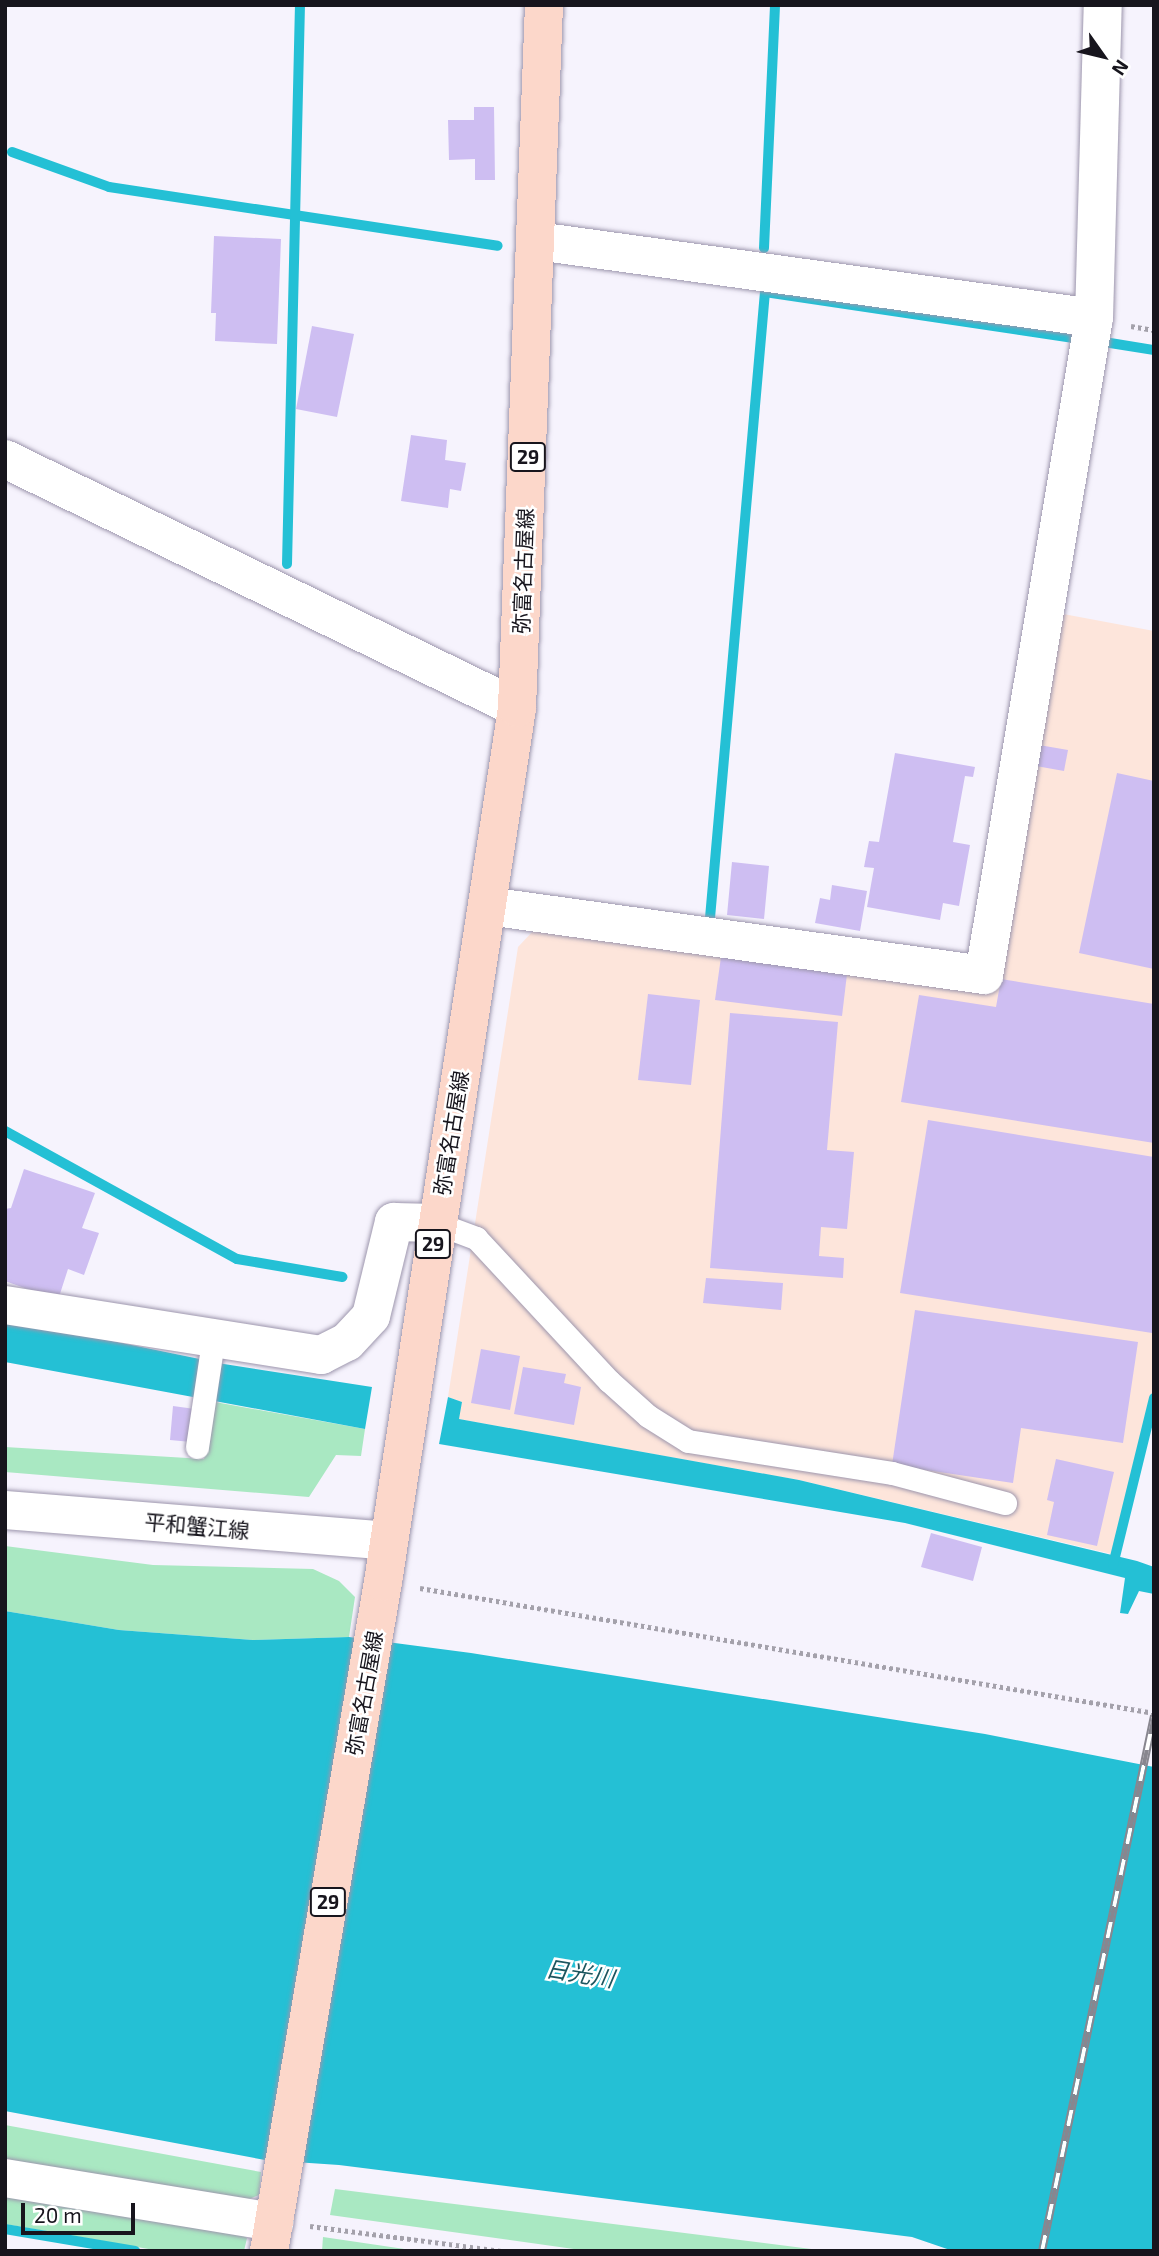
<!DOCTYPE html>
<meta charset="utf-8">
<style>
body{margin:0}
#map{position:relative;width:1159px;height:2256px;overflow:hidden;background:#f6f3fd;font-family:"Exo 2","Noto Sans JP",sans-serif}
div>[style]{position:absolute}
.industrial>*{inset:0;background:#fde5db}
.green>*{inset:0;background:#a9e8c2}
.water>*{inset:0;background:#24c0d5}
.stream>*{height:10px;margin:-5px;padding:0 5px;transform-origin:5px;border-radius:5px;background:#24c0d5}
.building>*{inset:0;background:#cebef2}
.path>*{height:4.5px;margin-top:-2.25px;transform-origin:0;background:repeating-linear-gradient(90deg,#a4a1ab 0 3.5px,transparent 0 7px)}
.roads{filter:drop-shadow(0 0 2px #9d96ad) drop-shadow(0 0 2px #9d96ad)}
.service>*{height:23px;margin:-11.5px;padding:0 11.5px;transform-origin:11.5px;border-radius:11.5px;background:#fff}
.minor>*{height:38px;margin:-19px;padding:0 19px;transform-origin:19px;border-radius:19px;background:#fff}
.secondary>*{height:38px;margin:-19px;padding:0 19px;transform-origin:19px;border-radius:19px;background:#fff}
.primary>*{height:38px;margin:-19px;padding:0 19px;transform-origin:19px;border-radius:19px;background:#fcd7ca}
.rail>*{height:8px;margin-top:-4px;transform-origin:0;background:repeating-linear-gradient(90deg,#fff 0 16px,#88868f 0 32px);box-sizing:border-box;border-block:2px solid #88868f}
span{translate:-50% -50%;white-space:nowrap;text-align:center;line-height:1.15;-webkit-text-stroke:5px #fff;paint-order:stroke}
.shield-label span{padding:2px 5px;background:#fff;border:2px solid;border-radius:5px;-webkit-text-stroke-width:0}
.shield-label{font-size:19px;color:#17151d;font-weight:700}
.street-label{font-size:21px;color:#17151d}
.water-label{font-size:23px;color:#1c565f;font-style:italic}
.frame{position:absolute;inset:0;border:7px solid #17151d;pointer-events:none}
.north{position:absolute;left:1068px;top:21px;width:70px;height:70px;-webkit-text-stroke:5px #fff;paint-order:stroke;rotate:124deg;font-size:19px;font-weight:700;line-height:28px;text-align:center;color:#17151d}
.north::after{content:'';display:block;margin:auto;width:24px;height:32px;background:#17151d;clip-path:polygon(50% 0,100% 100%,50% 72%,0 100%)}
.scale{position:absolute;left:21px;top:2203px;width:114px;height:32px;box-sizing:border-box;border:4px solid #17151d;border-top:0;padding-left:9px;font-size:21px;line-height:24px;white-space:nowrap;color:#17151d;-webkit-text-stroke:5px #fff;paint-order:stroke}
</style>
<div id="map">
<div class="industrial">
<i style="clip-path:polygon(1058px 613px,1154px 631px,1154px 1398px,1116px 1555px,799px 1480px,458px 1419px,462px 1402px,448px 1397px,518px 947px,534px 930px,989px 992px)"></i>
</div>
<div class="green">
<i style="clip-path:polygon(215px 1402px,365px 1429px,361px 1456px,336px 1455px,309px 1497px,5px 1472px,5px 1447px,204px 1459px)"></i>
<i style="clip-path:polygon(5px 1546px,153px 1565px,313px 1569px,339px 1581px,355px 1597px,349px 1637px,253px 1640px,119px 1630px,5px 1611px)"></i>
<i style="clip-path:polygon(5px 2125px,261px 2172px,259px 2195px,231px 2206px,5px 2167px)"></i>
<i style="clip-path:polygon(5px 2181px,223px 2223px,247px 2238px,244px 2251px,160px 2251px,5px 2224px)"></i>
<i style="clip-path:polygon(335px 2189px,827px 2251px,588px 2251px,330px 2215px)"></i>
<i style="clip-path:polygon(323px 2237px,418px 2251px,322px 2251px)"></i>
</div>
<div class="water">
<i style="clip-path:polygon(5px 1319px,224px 1364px,372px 1387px,365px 1429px,5px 1362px)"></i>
<i style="clip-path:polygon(448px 1397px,462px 1402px,459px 1419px,799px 1480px,1137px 1561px,1154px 1567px,1154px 1594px,1139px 1591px,1128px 1614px,1120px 1613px,1125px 1578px,905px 1523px,439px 1444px)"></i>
<i style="clip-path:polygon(5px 1611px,119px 1630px,253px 1640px,349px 1637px,471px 1653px,985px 1734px,1154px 1767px,1154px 2251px,953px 2251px,912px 2237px,339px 2165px,265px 2160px,5px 2111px)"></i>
</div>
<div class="stream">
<i style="left:12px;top:152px;width:103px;rotate:19.8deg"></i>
<i style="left:109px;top:187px;width:393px;rotate:8.6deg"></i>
<i style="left:764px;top:248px;width:243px;rotate:-87.4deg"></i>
<i style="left:765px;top:292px;width:312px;rotate:8.5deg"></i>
<i style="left:1104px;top:342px;width:51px;rotate:9.1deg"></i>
<i style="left:287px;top:564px;width:559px;rotate:-88.67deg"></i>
<i style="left:710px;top:918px;width:628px;rotate:-84.98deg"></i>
<i style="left:5px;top:1131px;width:265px;rotate:28.9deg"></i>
<i style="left:237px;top:1259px;width:107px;rotate:9.7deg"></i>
<i style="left:1113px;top:1565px;width:172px;rotate:-76.2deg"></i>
<i style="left:5px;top:2229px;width:132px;rotate:9.6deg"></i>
</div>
<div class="building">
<i style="clip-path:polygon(474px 107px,494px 107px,495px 180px,475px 180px,475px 159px,449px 160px,448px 120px,474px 120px)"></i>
<i style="clip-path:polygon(214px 236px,281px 239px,277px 344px,215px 341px,216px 313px,211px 313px)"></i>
<i style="clip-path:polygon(312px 326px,354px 334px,337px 417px,296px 409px)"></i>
<i style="clip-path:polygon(411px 435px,447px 440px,445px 460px,466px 463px,461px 491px,450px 489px,448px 508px,401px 501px)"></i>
<i style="clip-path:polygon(1039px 745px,1068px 750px,1064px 771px,1036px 766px)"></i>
<i style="clip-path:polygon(895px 753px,975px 767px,973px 777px,965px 776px,953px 842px,970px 845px,959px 906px,943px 903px,940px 920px,867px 907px,874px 868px,864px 867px,869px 841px,879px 842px)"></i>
<i style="clip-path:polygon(1117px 773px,1154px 781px,1154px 969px,1079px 953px)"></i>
<i style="clip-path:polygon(732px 862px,769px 866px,764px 919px,727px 915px)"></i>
<i style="clip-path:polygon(832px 885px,867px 891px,860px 931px,815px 923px,820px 898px,830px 900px)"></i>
<i style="clip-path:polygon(721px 957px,847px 974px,842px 1016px,715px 1000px)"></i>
<i style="clip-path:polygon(1001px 979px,1154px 1004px,1154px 1143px,901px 1102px,919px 995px,996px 1007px)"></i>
<i style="clip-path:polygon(648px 994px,700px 1000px,691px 1085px,638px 1080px)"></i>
<i style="clip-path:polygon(730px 1013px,838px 1022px,827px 1150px,854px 1152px,847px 1229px,821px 1227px,819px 1256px,844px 1258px,843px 1278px,710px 1268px)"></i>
<i style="clip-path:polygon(928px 1120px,1154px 1157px,1152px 1333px,900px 1293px)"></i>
<i style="clip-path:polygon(24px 1169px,95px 1193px,82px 1228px,99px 1233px,84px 1275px,68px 1269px,58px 1300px,5px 1281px,5px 1209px,11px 1208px)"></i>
<i style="clip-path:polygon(706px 1278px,783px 1283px,781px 1310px,703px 1303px)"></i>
<i style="clip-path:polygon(915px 1310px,1138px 1342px,1123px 1443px,1021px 1428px,1013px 1483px,892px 1465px)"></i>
<i style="clip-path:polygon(481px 1349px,520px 1356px,510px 1410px,471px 1403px)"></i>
<i style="clip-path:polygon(523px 1367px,566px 1374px,564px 1383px,581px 1387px,574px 1425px,514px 1414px)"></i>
<i style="clip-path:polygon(173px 1406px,195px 1409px,191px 1442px,170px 1440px)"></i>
<i style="clip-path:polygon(1056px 1459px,1114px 1472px,1097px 1546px,1047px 1535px,1054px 1502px,1047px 1500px)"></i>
<i style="clip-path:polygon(931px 1533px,982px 1547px,973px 1581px,921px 1567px)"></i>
</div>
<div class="path">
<i style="left:1131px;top:326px;width:23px;rotate:10deg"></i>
<i style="left:420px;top:1588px;width:745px;rotate:9.66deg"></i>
<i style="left:310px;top:2226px;width:195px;rotate:7.4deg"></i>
</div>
<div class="roads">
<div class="service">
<i style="left:436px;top:1223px;width:43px;rotate:20.6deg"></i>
<i style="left:476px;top:1238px;width:195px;rotate:47.1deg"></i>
<i style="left:609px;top:1381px;width:52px;rotate:41.9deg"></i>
<i style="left:648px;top:1416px;width:47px;rotate:32deg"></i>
<i style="left:688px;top:1441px;width:206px;rotate:8.9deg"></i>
<i style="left:892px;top:1473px;width:117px;rotate:14.9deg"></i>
<i style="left:197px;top:1447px;width:107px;rotate:-81.4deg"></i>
</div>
<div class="minor">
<i style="left:537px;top:241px;width:562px;rotate:7.87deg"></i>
<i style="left:5px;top:459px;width:569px;rotate:25.93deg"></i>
<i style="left:488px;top:906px;width:501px;rotate:7.92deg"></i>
<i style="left:984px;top:975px;width:666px;rotate:-80.5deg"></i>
<i style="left:1094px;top:318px;width:313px;rotate:-88.4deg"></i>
<i style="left:5px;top:1305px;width:320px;rotate:9deg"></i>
<i style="left:321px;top:1355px;width:29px;rotate:-27deg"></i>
<i style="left:347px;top:1342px;width:35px;rotate:-47deg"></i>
<i style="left:371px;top:1316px;width:97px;rotate:-76.3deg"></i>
<i style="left:394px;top:1222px;width:42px;rotate:1.4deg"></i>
<i style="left:5px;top:2178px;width:273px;rotate:9.3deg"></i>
</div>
<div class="secondary">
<i style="left:5px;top:1510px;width:385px;rotate:4.6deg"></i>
</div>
<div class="primary">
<i style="left:269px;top:2251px;width:679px;rotate:-80.33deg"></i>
<i style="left:383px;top:1582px;width:884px;rotate:-81.28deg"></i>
<i style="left:517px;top:708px;width:704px;rotate:-87.8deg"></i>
</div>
</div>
<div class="rail">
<i style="left:1042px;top:2251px;width:547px;rotate:-78.18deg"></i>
</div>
<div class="shield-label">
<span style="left:528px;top:457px">29</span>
<span style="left:433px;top:1244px">29</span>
<span style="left:328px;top:1902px">29</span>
</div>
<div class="street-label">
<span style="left:523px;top:571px;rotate:-88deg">弥富名古屋線</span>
<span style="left:451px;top:1133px;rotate:-81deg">弥富名古屋線</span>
<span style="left:197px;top:1526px;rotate:5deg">平和蟹江線</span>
<span style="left:364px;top:1693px;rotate:-80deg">弥富名古屋線</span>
</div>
<div class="water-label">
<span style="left:580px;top:1973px;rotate:9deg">日光川</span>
</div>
<div class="frame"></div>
<div class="north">N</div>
<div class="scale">20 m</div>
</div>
